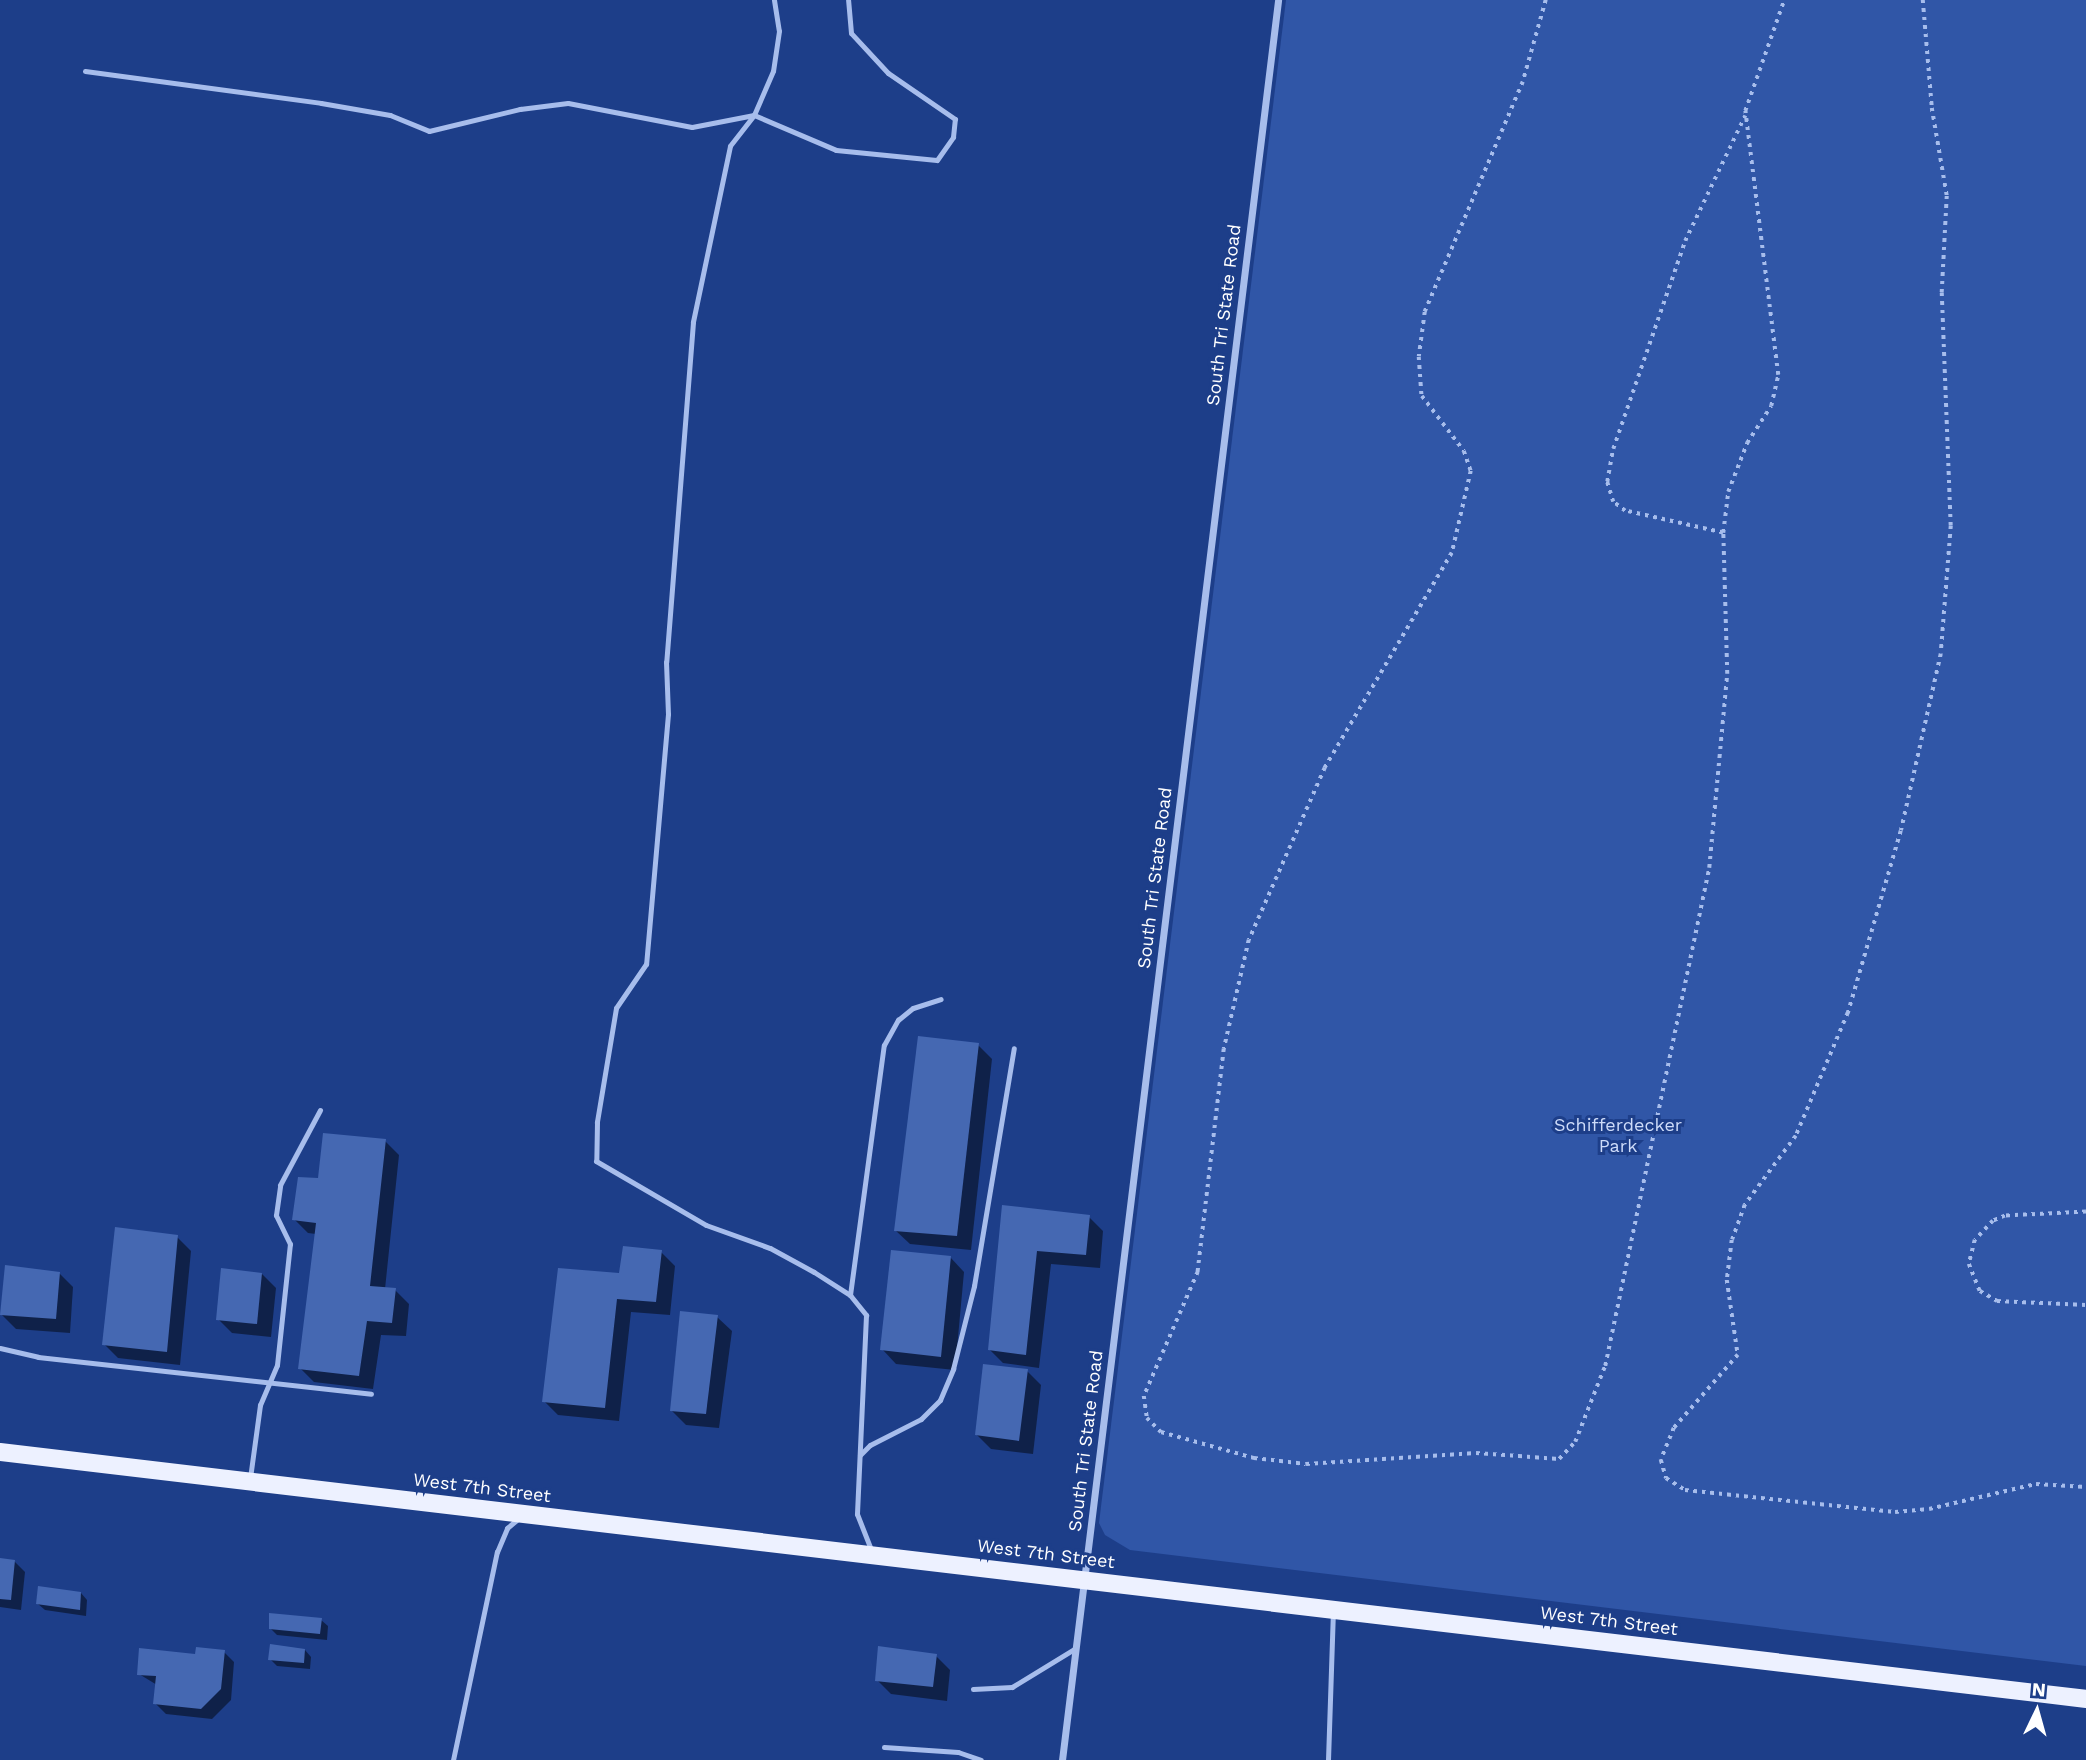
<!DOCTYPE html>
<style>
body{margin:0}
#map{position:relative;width:2086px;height:1760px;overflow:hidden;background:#1d3e89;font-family:"Work Sans",sans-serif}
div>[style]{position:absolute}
.green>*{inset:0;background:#3056a7}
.shadow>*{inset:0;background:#0007}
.building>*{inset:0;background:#4568b2}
.path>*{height:3.5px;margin-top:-1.75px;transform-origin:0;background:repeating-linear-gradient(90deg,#a7bdec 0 3.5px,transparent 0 8.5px)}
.service>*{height:5px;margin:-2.5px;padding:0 2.5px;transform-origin:2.5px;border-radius:2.5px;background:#a7bdec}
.minor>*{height:7px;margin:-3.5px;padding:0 3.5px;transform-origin:3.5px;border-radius:3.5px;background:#a7bdec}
.primary>*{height:18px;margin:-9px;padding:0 9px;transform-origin:9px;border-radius:9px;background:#edf1ff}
span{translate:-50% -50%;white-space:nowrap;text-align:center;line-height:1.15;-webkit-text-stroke:6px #1d3e89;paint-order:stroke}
.street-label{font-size:18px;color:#fff}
.park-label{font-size:18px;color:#cddbf9}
.north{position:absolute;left:2002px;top:1676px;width:70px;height:70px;-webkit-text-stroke:5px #1d3e89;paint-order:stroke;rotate:5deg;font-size:19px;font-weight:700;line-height:28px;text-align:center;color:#fff}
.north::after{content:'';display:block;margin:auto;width:24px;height:32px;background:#fff;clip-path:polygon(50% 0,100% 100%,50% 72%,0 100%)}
</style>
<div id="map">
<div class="green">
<i style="clip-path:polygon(1286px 0,2086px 0,2086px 1666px,1130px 1550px,1105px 1535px,1099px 1523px)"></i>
</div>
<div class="shadow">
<i style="clip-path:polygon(978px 1045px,992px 1059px,971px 1250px,910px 1244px,895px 1230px)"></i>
<i style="clip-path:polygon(385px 1141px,399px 1155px,385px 1289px,395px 1290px,409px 1304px,406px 1336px,381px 1335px,373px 1389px,314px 1382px,300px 1368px,316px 1234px,308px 1233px,294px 1219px,320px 1180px)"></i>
<i style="clip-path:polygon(1004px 1207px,1089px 1217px,1103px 1231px,1100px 1268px,1051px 1264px,1039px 1368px,1003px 1363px,989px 1349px)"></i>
<i style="clip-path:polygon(177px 1237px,191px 1251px,180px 1365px,118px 1358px,104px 1344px)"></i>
<i style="clip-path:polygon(661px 1252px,675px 1266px,670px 1315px,631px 1312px,619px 1421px,558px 1415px,544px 1401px,621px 1275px)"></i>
<i style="clip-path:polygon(950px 1257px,964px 1272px,955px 1370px,896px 1364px,882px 1349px)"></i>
<i style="clip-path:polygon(59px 1273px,73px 1287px,70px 1333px,16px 1329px,2px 1315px)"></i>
<i style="clip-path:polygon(262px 1274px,276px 1288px,271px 1337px,232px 1333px,218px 1319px)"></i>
<i style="clip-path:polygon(717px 1317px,732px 1331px,719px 1428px,686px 1425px,672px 1411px)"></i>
<i style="clip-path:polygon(1027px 1371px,1041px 1385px,1033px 1454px,991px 1449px,977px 1435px)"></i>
<i style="clip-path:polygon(0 1560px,14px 1561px,25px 1572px,21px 1610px,0 1607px)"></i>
<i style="clip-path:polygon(81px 1593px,87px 1600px,86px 1616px,45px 1610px,38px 1604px)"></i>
<i style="clip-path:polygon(321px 1620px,328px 1626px,327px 1640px,277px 1635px,271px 1629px)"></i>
<i style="clip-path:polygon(305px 1650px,311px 1657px,310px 1669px,277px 1666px,270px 1659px)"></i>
<i style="clip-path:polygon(224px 1652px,234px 1662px,231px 1700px,212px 1719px,166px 1714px,155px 1703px,157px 1685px,139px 1674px)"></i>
<i style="clip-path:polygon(936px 1656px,950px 1670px,947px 1701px,891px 1694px,877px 1680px)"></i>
</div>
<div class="building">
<i style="clip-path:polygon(918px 1036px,979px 1043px,957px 1236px,894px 1231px)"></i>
<i style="clip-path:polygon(323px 1133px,386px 1139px,370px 1286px,396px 1288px,392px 1323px,367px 1321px,359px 1376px,298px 1369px,316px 1223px,292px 1220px,298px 1177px,318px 1178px)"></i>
<i style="clip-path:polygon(1002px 1205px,1090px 1215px,1086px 1255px,1037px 1251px,1026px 1355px,988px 1350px)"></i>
<i style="clip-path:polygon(115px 1227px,178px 1235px,167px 1352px,102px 1345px)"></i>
<i style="clip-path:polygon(623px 1246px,662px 1250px,656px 1302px,617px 1299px,605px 1408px,542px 1402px,558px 1268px,619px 1273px)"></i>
<i style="clip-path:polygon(891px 1250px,951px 1256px,941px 1357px,880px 1350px)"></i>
<i style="clip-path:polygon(5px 1265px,60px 1272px,56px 1319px,0 1315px)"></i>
<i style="clip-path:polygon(221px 1268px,262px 1273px,257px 1324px,216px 1320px)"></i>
<i style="clip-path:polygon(680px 1311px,718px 1315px,706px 1414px,670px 1411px)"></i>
<i style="clip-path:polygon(983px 1364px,1028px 1369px,1019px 1441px,975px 1435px)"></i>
<i style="clip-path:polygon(0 1558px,15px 1560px,11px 1600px,0 1599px)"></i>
<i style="clip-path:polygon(38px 1586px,81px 1592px,80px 1610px,36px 1604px)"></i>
<i style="clip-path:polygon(269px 1613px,322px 1618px,320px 1634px,269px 1629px)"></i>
<i style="clip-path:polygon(270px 1644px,305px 1649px,304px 1663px,268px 1660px)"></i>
<i style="clip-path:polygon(878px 1646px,937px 1654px,933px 1687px,875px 1681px)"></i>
<i style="clip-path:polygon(196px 1647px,225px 1650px,221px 1689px,201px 1709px,153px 1704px,156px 1676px,137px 1675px,139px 1648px,195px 1654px)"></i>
</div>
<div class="path">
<i style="left:1546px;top:0;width:85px;rotate:105.7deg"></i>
<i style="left:1523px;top:82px;width:250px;rotate:113.1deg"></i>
<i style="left:1425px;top:312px;width:45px;rotate:97.6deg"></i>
<i style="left:1419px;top:357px;width:39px;rotate:86deg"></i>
<i style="left:1422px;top:396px;width:69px;rotate:52.6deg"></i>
<i style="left:1464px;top:451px;width:21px;rotate:71deg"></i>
<i style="left:1471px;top:471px;width:84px;rotate:103deg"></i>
<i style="left:1452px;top:553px;width:250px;rotate:120.6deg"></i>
<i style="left:1325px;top:768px;width:188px;rotate:113.8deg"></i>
<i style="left:1249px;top:940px;width:112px;rotate:102.9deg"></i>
<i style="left:1224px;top:1049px;width:225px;rotate:96.7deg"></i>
<i style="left:1198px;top:1272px;width:135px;rotate:113.5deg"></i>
<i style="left:1144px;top:1396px;width:22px;rotate:82deg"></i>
<i style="left:1147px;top:1418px;width:20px;rotate:45deg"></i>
<i style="left:1161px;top:1432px;width:97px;rotate:15.6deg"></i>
<i style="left:1254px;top:1458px;width:52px;rotate:6.6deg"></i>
<i style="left:1306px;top:1464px;width:170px;rotate:-3.7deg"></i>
<i style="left:1476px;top:1453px;width:83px;rotate:4.1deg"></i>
<i style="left:1559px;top:1459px;width:23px;rotate:-47deg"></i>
<i style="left:1575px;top:1442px;width:82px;rotate:-68.5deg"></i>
<i style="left:1605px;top:1366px;width:509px;rotate:-78.2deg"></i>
<i style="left:1709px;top:868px;width:195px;rotate:-84.7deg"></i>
<i style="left:1727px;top:674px;width:141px;rotate:-91.6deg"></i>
<i style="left:1723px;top:533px;width:41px;rotate:-83deg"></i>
<i style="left:1728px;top:492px;width:53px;rotate:-68.8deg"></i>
<i style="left:1747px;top:443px;width:44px;rotate:-57deg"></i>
<i style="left:1771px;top:406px;width:32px;rotate:-77deg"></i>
<i style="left:1778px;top:375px;width:266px;rotate:-97.1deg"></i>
<i style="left:1745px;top:111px;width:118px;rotate:-70.6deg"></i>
<i style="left:1923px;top:0;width:108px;rotate:85.2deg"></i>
<i style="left:1932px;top:108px;width:89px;rotate:80.3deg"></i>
<i style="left:1947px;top:196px;width:97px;rotate:93deg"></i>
<i style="left:1942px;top:293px;width:233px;rotate:87.8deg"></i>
<i style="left:1951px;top:526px;width:128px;rotate:94.5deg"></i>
<i style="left:1941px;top:654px;width:181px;rotate:102.7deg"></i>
<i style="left:1901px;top:831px;width:190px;rotate:106.2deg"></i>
<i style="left:1848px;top:1013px;width:134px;rotate:112.9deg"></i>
<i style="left:1796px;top:1136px;width:86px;rotate:126.5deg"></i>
<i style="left:1745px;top:1205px;width:37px;rotate:110deg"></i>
<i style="left:1732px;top:1240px;width:40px;rotate:97.1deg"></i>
<i style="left:1727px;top:1280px;width:76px;rotate:81.7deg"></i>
<i style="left:1738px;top:1355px;width:97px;rotate:131.2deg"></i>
<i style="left:1674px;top:1428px;width:35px;rotate:112deg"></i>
<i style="left:1661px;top:1460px;width:19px;rotate:74deg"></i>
<i style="left:1666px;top:1478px;width:22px;rotate:32deg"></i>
<i style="left:1685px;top:1490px;width:211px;rotate:6deg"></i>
<i style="left:1895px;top:1512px;width:34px;rotate:-5deg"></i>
<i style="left:1929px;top:1509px;width:110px;rotate:-13.2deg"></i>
<i style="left:2036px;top:1484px;width:50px;rotate:3.4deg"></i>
<i style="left:1723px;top:533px;width:100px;rotate:-167.3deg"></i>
<i style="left:1625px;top:511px;width:15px;rotate:-143deg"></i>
<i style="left:1613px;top:502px;width:21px;rotate:-107deg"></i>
<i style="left:1607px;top:482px;width:34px;rotate:-80deg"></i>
<i style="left:1613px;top:449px;width:220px;rotate:-70.9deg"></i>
<i style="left:1685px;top:241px;width:139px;rotate:-64.4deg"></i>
<i style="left:2086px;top:1212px;width:81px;rotate:177.2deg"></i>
<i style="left:2005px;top:1216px;width:13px;rotate:157deg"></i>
<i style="left:1993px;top:1221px;width:26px;rotate:133deg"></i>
<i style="left:1975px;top:1240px;width:25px;rotate:104deg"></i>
<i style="left:1969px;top:1264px;width:29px;rotate:68deg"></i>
<i style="left:1980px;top:1291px;width:20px;rotate:30deg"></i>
<i style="left:1997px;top:1301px;width:89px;rotate:2.6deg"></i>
</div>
<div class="service">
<i style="left:774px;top:0;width:31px;rotate:81deg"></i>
<i style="left:779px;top:31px;width:40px;rotate:98.5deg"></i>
<i style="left:773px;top:71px;width:48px;rotate:113.4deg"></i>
<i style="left:754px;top:115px;width:39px;rotate:128deg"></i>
<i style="left:730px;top:146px;width:180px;rotate:101.9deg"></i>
<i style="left:693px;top:322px;width:341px;rotate:94.5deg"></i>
<i style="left:666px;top:662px;width:52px;rotate:87.8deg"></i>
<i style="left:668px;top:714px;width:251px;rotate:95deg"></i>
<i style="left:646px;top:964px;width:53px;rotate:124.3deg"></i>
<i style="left:616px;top:1008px;width:116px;rotate:99.5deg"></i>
<i style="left:597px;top:1122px;width:39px;rotate:91deg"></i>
<i style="left:596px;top:1161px;width:127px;rotate:30.2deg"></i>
<i style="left:706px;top:1225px;width:68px;rotate:19.8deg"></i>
<i style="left:770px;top:1248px;width:50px;rotate:28.6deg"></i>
<i style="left:814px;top:1272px;width:43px;rotate:32.6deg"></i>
<i style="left:850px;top:1295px;width:26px;rotate:51deg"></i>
<i style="left:866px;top:1315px;width:199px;rotate:92.6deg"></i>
<i style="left:857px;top:1514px;width:41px;rotate:68.5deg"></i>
<i style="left:85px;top:71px;width:238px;rotate:7.7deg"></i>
<i style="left:321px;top:103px;width:70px;rotate:9.9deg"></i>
<i style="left:390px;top:115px;width:42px;rotate:22.3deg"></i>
<i style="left:429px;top:131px;width:94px;rotate:-13.6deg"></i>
<i style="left:520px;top:109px;width:48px;rotate:-7.1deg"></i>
<i style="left:568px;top:103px;width:126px;rotate:11deg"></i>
<i style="left:692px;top:127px;width:63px;rotate:-11deg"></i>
<i style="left:754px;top:115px;width:89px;rotate:23.1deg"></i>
<i style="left:836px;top:150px;width:101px;rotate:5.7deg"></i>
<i style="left:937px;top:160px;width:28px;rotate:-55deg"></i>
<i style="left:953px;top:137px;width:18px;rotate:-84deg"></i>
<i style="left:955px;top:119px;width:81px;rotate:-145.5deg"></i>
<i style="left:888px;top:73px;width:54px;rotate:-132.8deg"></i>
<i style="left:851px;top:33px;width:33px;rotate:-95deg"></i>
<i style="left:850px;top:1295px;width:252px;rotate:-82.3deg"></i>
<i style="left:884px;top:1045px;width:29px;rotate:-61deg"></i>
<i style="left:898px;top:1020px;width:19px;rotate:-39deg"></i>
<i style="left:913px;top:1008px;width:29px;rotate:-18deg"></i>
<i style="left:0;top:1348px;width:39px;rotate:13deg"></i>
<i style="left:38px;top:1357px;width:335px;rotate:6.3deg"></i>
<i style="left:860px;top:1455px;width:14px;rotate:-45deg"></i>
<i style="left:870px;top:1445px;width:57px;rotate:-27deg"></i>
<i style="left:921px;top:1419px;width:27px;rotate:-45deg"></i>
<i style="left:940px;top:1400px;width:34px;rotate:-67deg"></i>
<i style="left:953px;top:1369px;width:86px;rotate:-75.8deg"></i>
<i style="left:974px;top:1286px;width:241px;rotate:-80.5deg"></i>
<i style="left:250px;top:1478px;width:74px;rotate:-82.2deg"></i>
<i style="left:260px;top:1405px;width:43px;rotate:-67deg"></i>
<i style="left:277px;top:1365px;width:122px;rotate:-83.9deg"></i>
<i style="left:290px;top:1244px;width:32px;rotate:-116deg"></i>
<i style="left:276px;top:1215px;width:30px;rotate:-82deg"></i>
<i style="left:280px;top:1185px;width:85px;rotate:-61.9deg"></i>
<i style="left:973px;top:1689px;width:39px;rotate:-3deg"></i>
<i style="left:1012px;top:1687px;width:75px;rotate:-31.4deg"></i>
<i style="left:884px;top:1747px;width:74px;rotate:3.9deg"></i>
<i style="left:958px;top:1752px;width:24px;rotate:19deg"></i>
<i style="left:453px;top:1760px;width:213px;rotate:-78.1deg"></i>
<i style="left:497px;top:1552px;width:26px;rotate:-67deg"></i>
<i style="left:507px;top:1528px;width:16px;rotate:-40deg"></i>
<i style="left:1328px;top:1760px;width:147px;rotate:-88.1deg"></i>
</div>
<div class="minor">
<i style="left:1062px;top:1760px;width:1773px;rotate:-83deg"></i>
</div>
<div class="primary">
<i style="left:0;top:1452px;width:2101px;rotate:6.75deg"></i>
</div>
<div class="street-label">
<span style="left:1224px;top:315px;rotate:-83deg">South Tri State Road</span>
<span style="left:1155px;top:878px;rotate:-83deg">South Tri State Road</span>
<span style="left:1086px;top:1441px;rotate:-83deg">South Tri State Road</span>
<span style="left:482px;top:1488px;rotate:7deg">West 7th Street</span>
<span style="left:1046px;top:1554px;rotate:7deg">West 7th Street</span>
<span style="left:1609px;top:1621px;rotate:7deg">West 7th Street</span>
</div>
<div class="park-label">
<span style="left:1618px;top:1136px">Schifferdecker<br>Park</span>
</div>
<div class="north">N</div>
</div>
